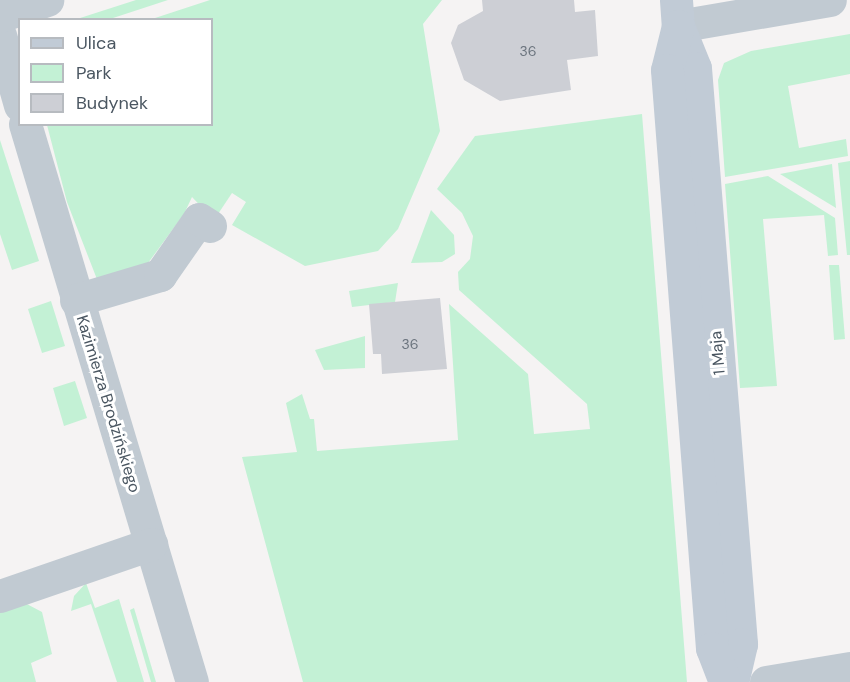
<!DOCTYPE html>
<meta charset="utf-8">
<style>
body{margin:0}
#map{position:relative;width:850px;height:682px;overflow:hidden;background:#f5f3f3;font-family:"DM Sans",sans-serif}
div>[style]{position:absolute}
.green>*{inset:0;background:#c3f1d5}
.building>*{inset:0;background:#cdcfd5}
.minor>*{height:33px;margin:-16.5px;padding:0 16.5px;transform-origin:16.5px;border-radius:16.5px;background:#c1cad2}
.tertiary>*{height:33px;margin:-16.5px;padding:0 16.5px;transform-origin:16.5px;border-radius:16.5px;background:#c1cad2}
.secondary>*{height:33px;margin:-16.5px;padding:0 16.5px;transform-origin:16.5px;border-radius:16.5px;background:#c1cbd6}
span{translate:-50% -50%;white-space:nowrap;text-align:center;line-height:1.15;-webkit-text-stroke:6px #fff;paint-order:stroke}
.number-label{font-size:14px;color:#6b747e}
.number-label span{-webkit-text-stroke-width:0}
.street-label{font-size:16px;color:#4a5661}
.legend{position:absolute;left:18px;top:18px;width:195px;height:108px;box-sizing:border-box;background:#fff;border:2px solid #b7bbc0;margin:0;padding:8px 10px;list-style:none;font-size:18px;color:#4a5661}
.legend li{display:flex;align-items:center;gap:12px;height:30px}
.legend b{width:30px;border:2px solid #b7bbc0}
</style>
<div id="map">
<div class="green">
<i style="clip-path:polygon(136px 0,168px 0,110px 19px,77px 19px)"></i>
<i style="clip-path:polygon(210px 0,442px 0,423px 24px,440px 131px,398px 229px,378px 251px,305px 266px,232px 225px,246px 202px,232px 193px,214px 220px,192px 197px,184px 214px,137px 278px,100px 287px,67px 202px,47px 125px,212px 124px,212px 20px,152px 19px)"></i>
<i style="clip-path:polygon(850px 34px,850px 74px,788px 86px,799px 148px,846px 139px,848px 156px,725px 177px,718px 80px,724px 63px,751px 51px)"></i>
<i style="clip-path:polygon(642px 114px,687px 682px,303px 682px,242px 457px,297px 452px,286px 403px,302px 394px,310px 419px,314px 419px,317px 451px,458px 440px,449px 304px,528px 374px,534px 434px,590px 429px,587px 404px,459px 290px,458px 272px,470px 259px,473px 236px,462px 213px,437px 189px,475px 136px)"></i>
<i style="clip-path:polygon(0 140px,39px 261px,12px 270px,0 234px)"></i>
<i style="clip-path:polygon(850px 161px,850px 255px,847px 255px,838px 163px)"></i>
<i style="clip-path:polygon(832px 164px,836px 208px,780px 174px)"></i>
<i style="clip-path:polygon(768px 176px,835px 218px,838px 255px,828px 256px,824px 215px,763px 219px,777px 386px,740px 388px,725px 184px)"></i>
<i style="clip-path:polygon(431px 210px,454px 235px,455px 254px,442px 262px,411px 263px)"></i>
<i style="clip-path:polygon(829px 265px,839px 265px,845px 339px,834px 340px)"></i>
<i style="clip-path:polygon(398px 283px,395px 302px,352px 307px,349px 291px)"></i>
<i style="clip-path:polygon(51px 301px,65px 346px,42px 353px,28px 309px)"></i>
<i style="clip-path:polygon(365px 336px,365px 368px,324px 370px,315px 350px)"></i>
<i style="clip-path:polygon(75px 381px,87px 418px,64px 426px,53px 388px)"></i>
<i style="clip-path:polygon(86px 583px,95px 608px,119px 599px,144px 682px,117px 682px,91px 604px,71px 611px,74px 596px)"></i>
<i style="clip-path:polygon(23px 602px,42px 612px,52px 654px,31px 663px,36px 682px,0 682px,0 609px)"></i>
<i style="clip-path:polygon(134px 608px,156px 682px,151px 682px,130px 610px)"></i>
</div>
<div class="building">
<i style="clip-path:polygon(482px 0,574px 0,575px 12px,595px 10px,598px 56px,567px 60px,571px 90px,500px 101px,464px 80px,451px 43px,458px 25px,483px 11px)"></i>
<i style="clip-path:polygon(440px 298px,447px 369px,382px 374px,381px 354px,373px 354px,369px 304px)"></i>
</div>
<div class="minor">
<i style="left:678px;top:26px;width:154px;rotate:-9.7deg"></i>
<i style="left:0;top:35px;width:73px;rotate:74.1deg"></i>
<i style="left:25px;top:124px;width:582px;rotate:73.34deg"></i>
<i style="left:76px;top:300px;width:88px;rotate:-16.6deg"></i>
<i style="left:160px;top:275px;width:68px;rotate:-55.1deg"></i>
<i style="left:199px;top:219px;width:13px;rotate:32deg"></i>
<i style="left:0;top:596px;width:160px;rotate:-19deg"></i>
<i style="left:766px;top:682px;width:85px;rotate:-9.5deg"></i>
</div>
<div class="tertiary">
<i style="left:0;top:16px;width:50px;rotate:-18.8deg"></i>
</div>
<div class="secondary">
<i style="left:676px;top:0;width:26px;rotate:86deg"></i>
<i style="left:678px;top:26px;width:45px;rotate:68deg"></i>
<i style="left:695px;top:68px;width:578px;rotate:85.43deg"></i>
<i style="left:741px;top:644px;width:39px;rotate:103deg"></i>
<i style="left:678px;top:26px;width:45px;rotate:104deg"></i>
<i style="left:667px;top:70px;width:580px;rotate:85.55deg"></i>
<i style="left:712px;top:648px;width:36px;rotate:69deg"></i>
</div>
<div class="number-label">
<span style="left:528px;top:51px">36</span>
<span style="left:410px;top:344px">36</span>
</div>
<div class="street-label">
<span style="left:718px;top:353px;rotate:-95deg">1 Maja</span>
<span style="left:108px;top:404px;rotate:73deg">Kazimierza Brodzińskiego</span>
</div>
<ul class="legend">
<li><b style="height:8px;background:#c1cbd6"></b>Ulica</li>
<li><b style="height:16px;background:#c3f1d5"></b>Park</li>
<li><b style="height:16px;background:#cdcfd5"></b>Budynek</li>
</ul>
</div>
